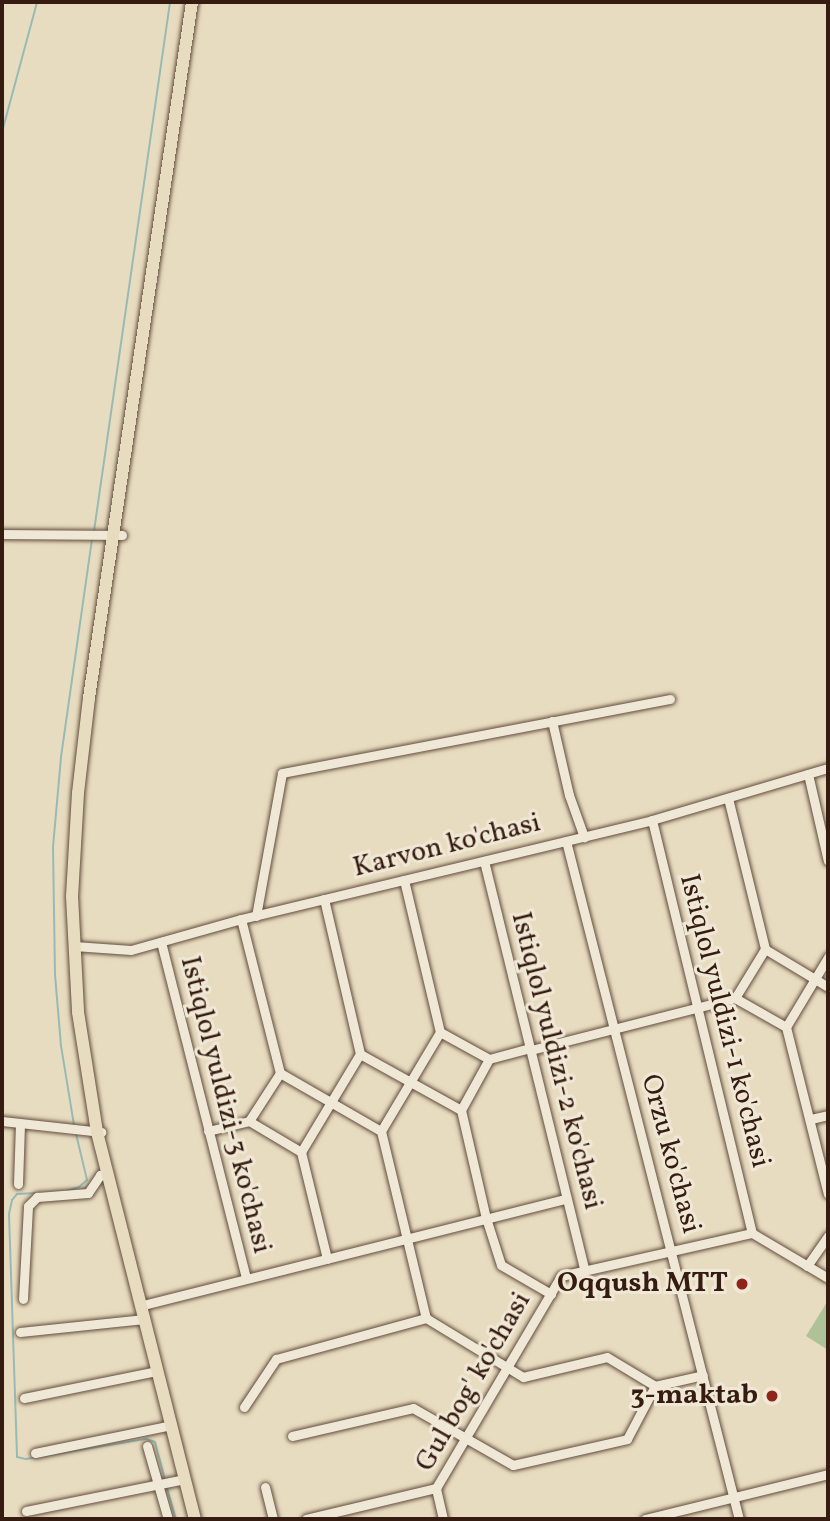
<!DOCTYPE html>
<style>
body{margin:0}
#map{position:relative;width:830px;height:1521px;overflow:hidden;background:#e8dcc0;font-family:Vollkorn,serif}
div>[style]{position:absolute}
.green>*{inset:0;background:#afc297}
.stream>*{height:2px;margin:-1px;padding:0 1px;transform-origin:1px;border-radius:1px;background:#97bbb4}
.roads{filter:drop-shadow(0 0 2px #624c3c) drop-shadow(0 0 2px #624c3c)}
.minor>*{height:9px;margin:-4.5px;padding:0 4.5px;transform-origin:4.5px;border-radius:4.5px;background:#f0e8d6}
.major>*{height:12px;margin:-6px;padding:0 6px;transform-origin:6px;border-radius:6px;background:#e8dcc0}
.dots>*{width:19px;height:19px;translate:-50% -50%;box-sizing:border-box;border:4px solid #f0e8d6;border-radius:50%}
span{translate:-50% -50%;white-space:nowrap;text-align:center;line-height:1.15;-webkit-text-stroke:6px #f0e8d6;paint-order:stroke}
.street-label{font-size:28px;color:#361c10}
.poi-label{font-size:28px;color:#361c10;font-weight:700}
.right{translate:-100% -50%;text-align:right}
.frame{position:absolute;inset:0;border:4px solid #361c10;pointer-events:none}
</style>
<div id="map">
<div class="green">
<i style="clip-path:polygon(827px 1302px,828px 1303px,828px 1350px,806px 1336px)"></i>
</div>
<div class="stream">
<i style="left:2px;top:132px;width:135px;rotate:-74.9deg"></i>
<i style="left:94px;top:531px;width:534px;rotate:-81.82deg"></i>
<i style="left:74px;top:1125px;width:80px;rotate:-99.3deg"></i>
<i style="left:61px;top:1046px;width:72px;rotate:-94.8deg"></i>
<i style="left:55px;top:974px;width:127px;rotate:-90.9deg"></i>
<i style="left:53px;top:847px;width:90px;rotate:-84.9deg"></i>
<i style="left:61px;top:757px;width:219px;rotate:-81.9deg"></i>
<i style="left:66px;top:1191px;width:14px;rotate:-17deg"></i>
<i style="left:79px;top:1187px;width:11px;rotate:-41deg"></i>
<i style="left:87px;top:1180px;width:47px;rotate:-103.4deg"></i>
<i style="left:36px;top:1193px;width:19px;rotate:177deg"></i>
<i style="left:17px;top:1194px;width:8px;rotate:130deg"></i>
<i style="left:12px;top:1200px;width:14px;rotate:102deg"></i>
<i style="left:9px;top:1214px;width:243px;rotate:88.1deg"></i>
<i style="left:17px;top:1457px;width:9px;rotate:13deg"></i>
<i style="left:26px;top:1459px;width:122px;rotate:-9.5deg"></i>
<i style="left:146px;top:1439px;width:9px;rotate:18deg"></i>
<i style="left:155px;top:1442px;width:38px;rotate:75deg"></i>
<i style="left:167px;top:1488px;width:32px;rotate:74deg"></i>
</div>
<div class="roads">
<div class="minor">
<i style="left:2px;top:534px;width:120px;rotate:0.5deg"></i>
<i style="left:552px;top:721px;width:76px;rotate:77.1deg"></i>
<i style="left:569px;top:795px;width:45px;rotate:70.3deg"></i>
<i style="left:808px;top:774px;width:89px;rotate:77.1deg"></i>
<i style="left:728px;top:798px;width:155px;rotate:76.2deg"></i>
<i style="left:652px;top:820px;width:425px;rotate:76.4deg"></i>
<i style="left:566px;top:841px;width:700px;rotate:75.69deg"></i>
<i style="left:484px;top:861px;width:422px;rotate:76.2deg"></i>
<i style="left:404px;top:880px;width:156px;rotate:76.7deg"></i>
<i style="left:324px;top:899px;width:159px;rotate:76.9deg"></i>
<i style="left:256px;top:916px;width:145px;rotate:-79.7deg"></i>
<i style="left:282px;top:773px;width:395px;rotate:-10.8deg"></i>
<i style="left:241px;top:919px;width:159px;rotate:75.8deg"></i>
<i style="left:161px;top:942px;width:347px;rotate:75.8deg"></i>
<i style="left:74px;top:946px;width:57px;rotate:4deg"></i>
<i style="left:131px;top:950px;width:114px;rotate:-15.7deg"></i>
<i style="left:241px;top:919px;width:423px;rotate:-13.5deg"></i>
<i style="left:652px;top:820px;width:184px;rotate:-16.5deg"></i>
<i style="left:765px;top:949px;width:74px;rotate:31.1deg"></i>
<i style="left:735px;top:998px;width:57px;rotate:-58.5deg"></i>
<i style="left:786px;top:1027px;width:172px;rotate:75.9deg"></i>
<i style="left:786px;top:1027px;width:82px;rotate:-59deg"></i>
<i style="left:440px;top:1032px;width:56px;rotate:28.9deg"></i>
<i style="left:489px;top:1059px;width:42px;rotate:-15deg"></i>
<i style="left:531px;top:1050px;width:211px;rotate:-14.3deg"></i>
<i style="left:735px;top:998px;width:59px;rotate:29.6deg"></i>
<i style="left:360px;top:1054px;width:115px;rotate:29deg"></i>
<i style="left:280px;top:1073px;width:116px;rotate:29.9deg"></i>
<i style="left:461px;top:1110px;width:111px;rotate:77deg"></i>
<i style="left:486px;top:1218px;width:49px;rotate:72.3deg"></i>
<i style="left:501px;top:1265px;width:58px;rotate:30.1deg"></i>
<i style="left:461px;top:1110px;width:58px;rotate:-61.2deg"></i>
<i style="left:811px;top:1119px;width:17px;rotate:-13deg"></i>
<i style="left:2px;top:1121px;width:100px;rotate:6.3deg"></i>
<i style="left:249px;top:1121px;width:61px;rotate:30.8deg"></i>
<i style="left:208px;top:1131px;width:42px;rotate:-13.7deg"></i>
<i style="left:249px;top:1121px;width:57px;rotate:-57.1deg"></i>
<i style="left:381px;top:1131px;width:192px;rotate:76.5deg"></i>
<i style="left:381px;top:1131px;width:115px;rotate:-59.2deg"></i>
<i style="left:301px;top:1152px;width:114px;rotate:-59deg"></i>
<i style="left:301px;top:1152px;width:110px;rotate:76.3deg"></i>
<i style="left:18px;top:1184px;width:60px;rotate:-88.1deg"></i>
<i style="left:807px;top:1266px;width:37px;rotate:-55deg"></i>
<i style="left:23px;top:1299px;width:93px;rotate:-86.9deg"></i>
<i style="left:28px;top:1206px;width:13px;rotate:-45deg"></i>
<i style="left:37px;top:1197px;width:51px;rotate:-4.5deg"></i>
<i style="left:88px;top:1193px;width:22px;rotate:-56deg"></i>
<i style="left:100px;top:1175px;width:8px;rotate:-7deg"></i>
<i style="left:147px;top:1304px;width:432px;rotate:-14.1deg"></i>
<i style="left:20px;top:1332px;width:125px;rotate:-6deg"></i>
<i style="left:24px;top:1398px;width:136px;rotate:-11.5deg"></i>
<i style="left:244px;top:1407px;width:58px;rotate:-56.3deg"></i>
<i style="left:276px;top:1359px;width:156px;rotate:-15.3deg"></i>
<i style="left:426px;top:1318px;width:114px;rotate:31.3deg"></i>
<i style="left:523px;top:1377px;width:86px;rotate:-13.4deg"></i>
<i style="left:607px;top:1357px;width:56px;rotate:31.1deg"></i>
<i style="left:655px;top:1386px;width:49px;rotate:-12.9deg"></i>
<i style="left:292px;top:1436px;width:124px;rotate:-13deg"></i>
<i style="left:413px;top:1408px;width:115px;rotate:29.7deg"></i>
<i style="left:513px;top:1465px;width:117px;rotate:-12.8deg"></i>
<i style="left:627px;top:1439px;width:60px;rotate:-62.2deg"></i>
<i style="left:147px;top:1446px;width:76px;rotate:74deg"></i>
<i style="left:35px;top:1453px;width:139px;rotate:-11.6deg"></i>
<i style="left:265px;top:1487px;width:33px;rotate:76deg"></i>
<i style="left:26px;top:1511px;width:162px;rotate:-11.4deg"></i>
<i style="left:306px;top:1519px;width:134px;rotate:-13.4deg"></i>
<i style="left:443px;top:1519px;width:32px;rotate:-103deg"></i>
<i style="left:436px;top:1488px;width:246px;rotate:-59.5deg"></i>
<i style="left:561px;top:1276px;width:196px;rotate:-12.7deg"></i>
<i style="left:752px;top:1233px;width:88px;rotate:30.6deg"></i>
<i style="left:645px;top:1519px;width:188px;rotate:-13.8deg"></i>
</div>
<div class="major">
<i style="left:192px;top:2px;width:704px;rotate:98.42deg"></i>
<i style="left:89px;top:698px;width:96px;rotate:96.6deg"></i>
<i style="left:78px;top:793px;width:103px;rotate:93.3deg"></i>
<i style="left:72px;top:896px;width:116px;rotate:87deg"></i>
<i style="left:78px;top:1012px;width:121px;rotate:81deg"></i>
<i style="left:97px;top:1132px;width:399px;rotate:75.8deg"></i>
</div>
</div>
<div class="dots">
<i style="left:742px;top:1284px;background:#8f2418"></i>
<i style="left:772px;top:1396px;background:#8f2418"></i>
</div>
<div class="street-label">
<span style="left:447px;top:846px;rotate:-14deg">Karvon ko'chasi</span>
<span style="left:724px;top:1021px;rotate:76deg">Istiqlol yuldizi-1 ko'chasi</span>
<span style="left:556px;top:1061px;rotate:76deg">Istiqlol yuldizi-2 ko'chasi</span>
<span style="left:225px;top:1105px;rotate:76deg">Istiqlol yuldizi-3 ko'chasi</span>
<span style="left:670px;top:1154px;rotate:75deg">Orzu ko'chasi</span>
<span style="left:474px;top:1382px;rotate:-60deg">Gul bog' ko'chasi</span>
</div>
<div class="poi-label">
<span class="right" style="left:728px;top:1284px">Oqqush MTT</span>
<span class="right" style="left:758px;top:1396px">3-maktab</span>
</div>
<div class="frame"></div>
</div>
